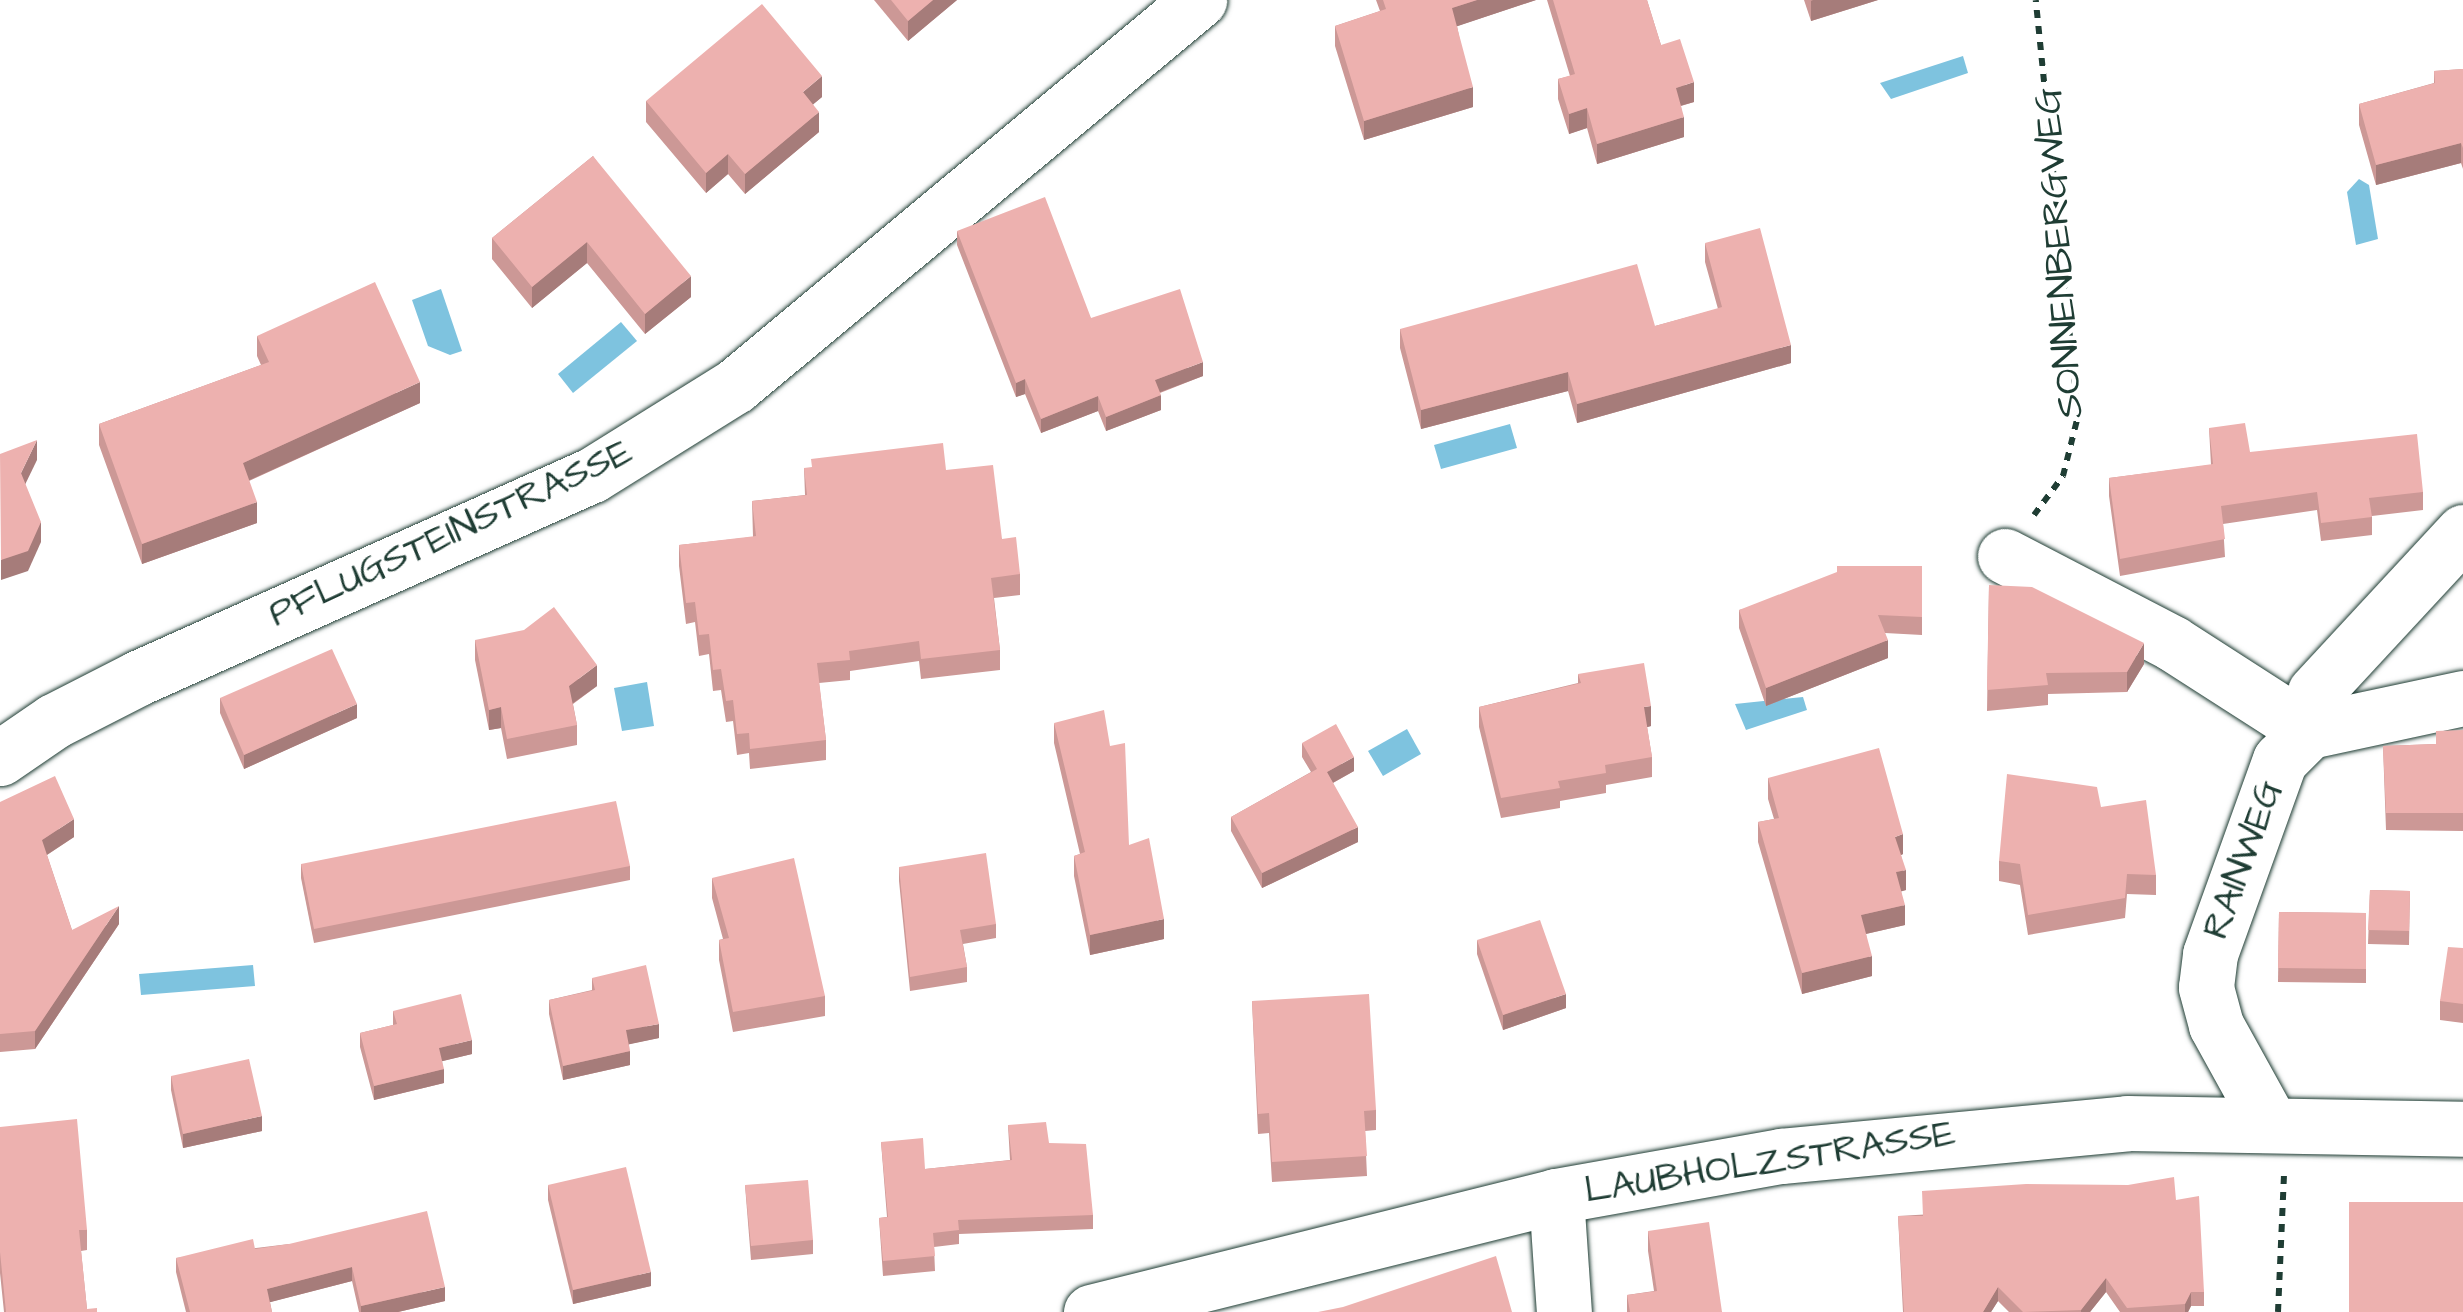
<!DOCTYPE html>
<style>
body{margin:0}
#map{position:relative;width:2463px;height:1312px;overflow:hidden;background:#fff;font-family:"Architects Daughter",sans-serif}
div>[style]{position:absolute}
.water>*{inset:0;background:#7ec3df}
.path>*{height:6px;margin-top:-3px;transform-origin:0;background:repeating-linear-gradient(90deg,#1f3d34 0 8px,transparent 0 16px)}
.roads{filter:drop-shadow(0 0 2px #1f3d34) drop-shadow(0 0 2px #1f3d34)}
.minor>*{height:55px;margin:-27.5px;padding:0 27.5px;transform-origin:27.5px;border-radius:27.5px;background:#fff}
.wall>*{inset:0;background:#cc9896}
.shaded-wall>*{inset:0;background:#a67c7a}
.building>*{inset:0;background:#edb1af}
span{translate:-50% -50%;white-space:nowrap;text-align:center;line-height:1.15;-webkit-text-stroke:9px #fff;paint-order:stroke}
.street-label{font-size:38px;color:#1f3d34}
</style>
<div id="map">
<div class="water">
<i style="clip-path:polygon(1963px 56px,1968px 73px,1891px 99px,1880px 83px)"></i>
<i style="clip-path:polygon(2359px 179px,2369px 185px,2378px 239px,2356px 245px,2347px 192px)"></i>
<i style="clip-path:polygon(441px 289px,462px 351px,450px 355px,428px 346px,412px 300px)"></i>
<i style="clip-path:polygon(621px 322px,637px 341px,573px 393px,558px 374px)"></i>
<i style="clip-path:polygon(1510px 424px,1517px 448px,1441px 469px,1434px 445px)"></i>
<i style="clip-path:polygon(647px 682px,654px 726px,622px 731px,614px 688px)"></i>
<i style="clip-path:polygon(1803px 697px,1807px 710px,1746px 730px,1735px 704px)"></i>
<i style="clip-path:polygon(1407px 729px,1421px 754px,1383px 776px,1368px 751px)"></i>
<i style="clip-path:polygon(253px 965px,255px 986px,141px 995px,139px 974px)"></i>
</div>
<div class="path">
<i style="left:2034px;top:515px;width:49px;rotate:-53.4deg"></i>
<i style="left:2063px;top:476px;width:62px;rotate:-76deg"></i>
<i style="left:2078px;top:416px;width:418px;rotate:-95.8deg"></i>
<i style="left:2278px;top:1312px;width:139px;rotate:-87.5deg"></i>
</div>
<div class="roads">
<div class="minor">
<i style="left:2005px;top:556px;width:188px;rotate:27.5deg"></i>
<i style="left:2172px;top:643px;width:163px;rotate:32.7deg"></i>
<i style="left:2309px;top:731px;width:157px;rotate:-12.1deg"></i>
<i style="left:0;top:758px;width:65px;rotate:-34.4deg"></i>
<i style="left:54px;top:721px;width:94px;rotate:-27.1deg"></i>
<i style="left:138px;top:678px;width:497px;rotate:-24.1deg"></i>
<i style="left:592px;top:475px;width:168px;rotate:-31.9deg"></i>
<i style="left:735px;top:386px;width:604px;rotate:-39.76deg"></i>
<i style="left:2270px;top:1123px;width:112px;rotate:-118.9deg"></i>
<i style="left:2216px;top:1025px;width:39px;rotate:-105deg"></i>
<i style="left:2206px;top:987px;width:33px;rotate:-83deg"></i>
<i style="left:2210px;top:954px;width:206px;rotate:-70.2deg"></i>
<i style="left:2280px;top:760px;width:41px;rotate:-45deg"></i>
<i style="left:2309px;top:731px;width:39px;rotate:-81deg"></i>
<i style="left:2315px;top:692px;width:218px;rotate:-47.2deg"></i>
<i style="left:1556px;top:1196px;width:116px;rotate:86.1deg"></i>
<i style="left:1091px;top:1312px;width:479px;rotate:-14deg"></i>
<i style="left:1556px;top:1196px;width:229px;rotate:-10.1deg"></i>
<i style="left:1781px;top:1156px;width:348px;rotate:-5.4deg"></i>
<i style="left:2127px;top:1123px;width:336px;rotate:1deg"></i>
</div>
</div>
<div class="wall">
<i style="clip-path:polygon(874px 0,957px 0,908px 41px)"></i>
<i style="clip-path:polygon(1376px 0,1536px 0,1457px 26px,1473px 107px,1364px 140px,1335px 46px,1335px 26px,1380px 11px)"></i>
<i style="clip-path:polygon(1547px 0,1647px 0,1661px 45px,1694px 102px,1681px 106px,1684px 137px,1597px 164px,1587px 128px,1569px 134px,1558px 99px,1558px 79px,1570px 76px)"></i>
<i style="clip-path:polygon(1804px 0,1878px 0,1811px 21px)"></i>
<i style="clip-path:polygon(2463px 69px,2463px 169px,2461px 163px,2376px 185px,2359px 125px,2359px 104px,2434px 83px,2434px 71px)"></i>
<i style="clip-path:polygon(822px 97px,813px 104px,819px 132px,745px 194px,728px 174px,706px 193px,646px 122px,646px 101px)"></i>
<i style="clip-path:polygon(593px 156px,691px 297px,645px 334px,587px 263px,532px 308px,492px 259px,492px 238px)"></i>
<i style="clip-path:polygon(957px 231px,1091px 318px,1203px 376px,1160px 393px,1161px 410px,1106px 431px,1098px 411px,1041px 433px,1025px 394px,1016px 397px,957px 245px)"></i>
<i style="clip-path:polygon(1705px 243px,1791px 363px,1577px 423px,1568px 391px,1421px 429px,1400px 348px,1400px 329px,1655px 326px,1718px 309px,1705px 262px)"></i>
<i style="clip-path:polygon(257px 336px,420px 403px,249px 481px,257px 523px,142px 564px,99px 445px,99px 424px,261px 365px,257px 356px)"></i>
<i style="clip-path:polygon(2209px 428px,2250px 452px,2423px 492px,2423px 510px,2372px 516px,2372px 535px,2321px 541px,2317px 510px,2223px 524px,2225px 557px,2120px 576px,2109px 496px,2109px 478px,2211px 465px)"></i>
<i style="clip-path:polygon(804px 468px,946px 470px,1002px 539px,1020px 574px,1020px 595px,994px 598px,1000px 650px,1000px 670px,921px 679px,919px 661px,850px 671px,850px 680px,819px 683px,826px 740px,826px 760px,750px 769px,749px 753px,737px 755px,733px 721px,726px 722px,721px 690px,713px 691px,709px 654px,699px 656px,695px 622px,686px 624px,679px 566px,679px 545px,753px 537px,752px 501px,805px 495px)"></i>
<i style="clip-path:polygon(1922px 566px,1922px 635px,1885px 633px,1888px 658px,1766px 706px,1739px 628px,1739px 610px)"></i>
<i style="clip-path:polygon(1989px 585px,2144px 664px,2127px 692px,2048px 694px,2048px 705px,1987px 711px)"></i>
<i style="clip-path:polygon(475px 640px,597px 686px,573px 704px,577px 725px,577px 745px,507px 759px,501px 728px,489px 730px,475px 660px)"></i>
<i style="clip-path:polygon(1578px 674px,1651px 726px,1647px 727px,1652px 757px,1652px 777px,1606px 785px,1606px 793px,1560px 801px,1560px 808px,1501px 818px,1479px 727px,1479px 707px,1578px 683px)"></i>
<i style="clip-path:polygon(220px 698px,357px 718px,244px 769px,220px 713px)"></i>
<i style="clip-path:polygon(1054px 723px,1129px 845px,1164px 939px,1090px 955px,1074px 876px,1074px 856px,1080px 854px,1054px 743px)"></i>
<i style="clip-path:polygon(2463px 730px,2463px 831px,2386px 830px,2383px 746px,2436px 744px)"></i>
<i style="clip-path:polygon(1302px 743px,1354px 771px,1333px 783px,1358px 842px,1262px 888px,1231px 831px,1231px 817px,1311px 772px,1302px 757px)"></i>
<i style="clip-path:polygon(1768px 778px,1903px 854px,1901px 855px,1906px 890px,1901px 891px,1905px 925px,1866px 934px,1872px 976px,1802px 994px,1758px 842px,1758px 822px,1774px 819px,1768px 799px)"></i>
<i style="clip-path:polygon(0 802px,74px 837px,47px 855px,72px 930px,119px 924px,35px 1049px,0 1052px)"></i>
<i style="clip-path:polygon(2101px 807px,2156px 875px,2156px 895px,2127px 894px,2125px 918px,2028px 935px,2020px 885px,1999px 881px,1999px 861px)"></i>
<i style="clip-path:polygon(301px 864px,630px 866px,630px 880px,314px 943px,301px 878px)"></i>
<i style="clip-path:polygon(899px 867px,996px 924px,996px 938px,963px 944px,967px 967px,967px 982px,910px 991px,899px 881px)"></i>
<i style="clip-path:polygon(712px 878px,825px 996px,825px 1016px,733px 1032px,719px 960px,719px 940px,723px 939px,712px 898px)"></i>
<i style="clip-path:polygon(2370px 890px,2410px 891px,2409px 945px,2368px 944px)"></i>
<i style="clip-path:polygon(2279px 912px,2366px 913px,2366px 983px,2278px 982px)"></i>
<i style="clip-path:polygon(1477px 940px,1566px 1008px,1503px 1030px,1477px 954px)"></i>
<i style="clip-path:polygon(2463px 948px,2463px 1023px,2440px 1020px,2440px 1001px)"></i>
<i style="clip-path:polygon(592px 978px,659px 1038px,629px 1044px,630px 1065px,563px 1080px,549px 1014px,549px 1000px,592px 990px)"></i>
<i style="clip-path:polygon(1252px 1001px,1376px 1110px,1376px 1130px,1365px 1131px,1367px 1176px,1272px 1182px,1269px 1133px,1258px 1134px)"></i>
<i style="clip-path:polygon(393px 1011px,472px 1054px,442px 1061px,444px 1083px,374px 1100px,360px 1047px,360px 1033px,393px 1025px)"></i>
<i style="clip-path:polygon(171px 1076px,262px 1131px,183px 1148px,171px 1090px)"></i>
<i style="clip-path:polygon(1008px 1125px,1049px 1143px,1093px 1215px,1093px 1229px,959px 1234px,959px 1244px,934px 1247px,935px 1271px,883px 1276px,879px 1218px,887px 1217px,881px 1142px,925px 1169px,1010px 1160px)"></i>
<i style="clip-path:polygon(0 1127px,87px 1230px,87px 1250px,81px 1251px,87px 1309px,97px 1312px,4px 1312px,0 1273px)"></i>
<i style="clip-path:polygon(548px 1185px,651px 1286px,573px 1304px,548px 1200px)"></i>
<i style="clip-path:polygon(745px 1185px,813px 1240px,813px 1254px,751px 1260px)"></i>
<i style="clip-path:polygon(2176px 1200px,2204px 1292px,2204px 1306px,2191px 1306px,2188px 1312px,2120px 1312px,2106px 1292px,2090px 1312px,2009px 1312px,1998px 1301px,1991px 1312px,1903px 1312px,1898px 1216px)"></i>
<i style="clip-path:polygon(1648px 1231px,1722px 1312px,1627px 1312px,1627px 1295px,1654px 1291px,1648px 1251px)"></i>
<i style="clip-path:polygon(289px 1244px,445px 1301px,398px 1312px,359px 1312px,352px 1281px,270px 1302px,272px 1312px,186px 1312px,176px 1272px,176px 1258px)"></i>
</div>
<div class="shaded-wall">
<i style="clip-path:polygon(933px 0,957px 0,908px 41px,908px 21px)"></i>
<i style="clip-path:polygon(1477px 0,1536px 0,1452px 28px,1452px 8px)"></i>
<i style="clip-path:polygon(1813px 0,1878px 0,1811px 21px,1811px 1px)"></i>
<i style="clip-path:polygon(822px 76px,822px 97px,803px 113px,803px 92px)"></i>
<i style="clip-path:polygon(1694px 82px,1694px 102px,1676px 107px,1676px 88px)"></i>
<i style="clip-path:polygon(1473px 87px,1473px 107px,1364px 140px,1364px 121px)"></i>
<i style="clip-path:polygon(1587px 108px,1587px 128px,1569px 134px,1569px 114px)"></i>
<i style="clip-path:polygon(819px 112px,819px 132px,745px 194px,745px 174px)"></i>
<i style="clip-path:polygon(1684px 117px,1684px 137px,1597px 164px,1597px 144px)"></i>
<i style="clip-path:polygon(2461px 143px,2461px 163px,2376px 185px,2376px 165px)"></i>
<i style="clip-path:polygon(728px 154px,728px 174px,706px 193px,706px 173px)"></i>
<i style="clip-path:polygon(587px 242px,587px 263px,532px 308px,532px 287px)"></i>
<i style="clip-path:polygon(691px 276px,691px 297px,645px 334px,645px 314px)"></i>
<i style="clip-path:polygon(1791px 345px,1791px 363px,1577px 423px,1577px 404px)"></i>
<i style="clip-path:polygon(1203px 362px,1203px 376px,1155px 394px,1155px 380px)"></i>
<i style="clip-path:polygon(1568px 372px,1568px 391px,1421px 429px,1421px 410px)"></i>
<i style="clip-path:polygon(1025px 379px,1025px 394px,1016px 397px,1016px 383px)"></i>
<i style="clip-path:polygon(420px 382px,420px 403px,243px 483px,243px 463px)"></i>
<i style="clip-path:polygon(1161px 395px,1161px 410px,1106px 431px,1106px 417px)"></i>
<i style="clip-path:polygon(1098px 396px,1098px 411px,1041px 433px,1041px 419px)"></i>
<i style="clip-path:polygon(37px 440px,37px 460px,21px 493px,21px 473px)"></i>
<i style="clip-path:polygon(257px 502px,257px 523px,142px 564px,142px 544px)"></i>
<i style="clip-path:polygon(41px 522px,41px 542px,28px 571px,1px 580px,1px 560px)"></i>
<i style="clip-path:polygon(1888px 640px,1888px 658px,1766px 706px,1766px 688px)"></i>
<i style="clip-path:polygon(2144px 643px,2144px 664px,2127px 692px,2127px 672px)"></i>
<i style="clip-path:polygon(597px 665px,597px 686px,569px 706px,569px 686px)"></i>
<i style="clip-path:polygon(357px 704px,357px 718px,244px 769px,244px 755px)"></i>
<i style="clip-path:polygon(1651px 706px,1651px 726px,1644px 728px,1644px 707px)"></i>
<i style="clip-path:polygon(501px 707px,501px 728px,489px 730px,489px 710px)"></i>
<i style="clip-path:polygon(1354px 757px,1354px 771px,1327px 786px,1327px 772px)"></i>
<i style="clip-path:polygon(74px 819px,74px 837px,42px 858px,42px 840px)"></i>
<i style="clip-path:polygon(1358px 827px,1358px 842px,1262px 888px,1262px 873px)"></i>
<i style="clip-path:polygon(1903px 834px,1903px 854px,1895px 858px,1895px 837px)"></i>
<i style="clip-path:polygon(1906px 870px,1906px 890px,1896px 893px,1896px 872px)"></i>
<i style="clip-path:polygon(1905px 905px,1905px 925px,1861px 935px,1861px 915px)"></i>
<i style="clip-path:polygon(119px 906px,119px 924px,35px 1049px,35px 1031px)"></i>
<i style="clip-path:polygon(1164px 919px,1164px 939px,1090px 955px,1090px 935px)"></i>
<i style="clip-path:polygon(1872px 956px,1872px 976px,1802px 994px,1802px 973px)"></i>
<i style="clip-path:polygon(1566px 994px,1566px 1008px,1503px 1030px,1503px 1015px)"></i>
<i style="clip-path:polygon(659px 1024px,659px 1038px,626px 1045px,626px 1030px)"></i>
<i style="clip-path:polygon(472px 1040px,472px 1054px,439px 1062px,439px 1048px)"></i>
<i style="clip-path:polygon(630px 1051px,630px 1065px,563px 1080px,563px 1066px)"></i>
<i style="clip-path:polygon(444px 1069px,444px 1083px,374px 1100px,374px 1086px)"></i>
<i style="clip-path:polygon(262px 1116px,262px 1131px,183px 1148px,183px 1134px)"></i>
<i style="clip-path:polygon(352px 1267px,352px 1281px,267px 1303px,267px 1289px)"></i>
<i style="clip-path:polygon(651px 1272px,651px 1286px,573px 1304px,573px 1290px)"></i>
<i style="clip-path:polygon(2106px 1278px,2106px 1292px,2090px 1312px,2081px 1312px,2081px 1310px)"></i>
<i style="clip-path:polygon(445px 1287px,445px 1301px,398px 1312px,361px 1312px,361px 1306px)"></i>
<i style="clip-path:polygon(1998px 1287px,1998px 1301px,1991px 1312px,1983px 1312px)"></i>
<i style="clip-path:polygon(2191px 1292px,2191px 1306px,2188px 1312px,2185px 1312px,2185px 1304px)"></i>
</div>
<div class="building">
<i style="clip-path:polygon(891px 0,933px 0,908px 21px)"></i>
<i style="clip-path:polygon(1383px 0,1477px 0,1452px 8px,1473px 87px,1364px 121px,1335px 26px,1386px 9px)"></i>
<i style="clip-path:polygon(1553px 0,1647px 0,1661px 45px,1680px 39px,1694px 82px,1676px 88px,1684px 117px,1597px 144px,1587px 108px,1569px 114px,1558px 79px,1575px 74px)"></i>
<i style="clip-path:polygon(762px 4px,822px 76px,803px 92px,819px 112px,745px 174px,728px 154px,706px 173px,646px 101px)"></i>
<i style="clip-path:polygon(2463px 69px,2463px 148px,2461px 143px,2376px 165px,2359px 104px,2435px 83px,2434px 71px)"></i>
<i style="clip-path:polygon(593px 156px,691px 276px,645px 314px,587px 242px,532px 287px,492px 238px)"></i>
<i style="clip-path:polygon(1045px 197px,1091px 318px,1180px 289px,1203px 362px,1155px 380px,1161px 395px,1106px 417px,1098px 396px,1041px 419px,1025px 379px,1016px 383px,957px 231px)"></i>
<i style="clip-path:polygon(1760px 228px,1791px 345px,1577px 404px,1568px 372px,1421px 410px,1400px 329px,1637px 264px,1655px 326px,1722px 307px,1705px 243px)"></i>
<i style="clip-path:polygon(375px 282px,420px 382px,243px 463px,257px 502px,142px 544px,99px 424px,269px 362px,257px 336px)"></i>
<i style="clip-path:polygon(2245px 423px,2250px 452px,2417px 434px,2423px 492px,2369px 498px,2372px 517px,2321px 523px,2317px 492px,2221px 506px,2225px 539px,2120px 559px,2109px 478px,2213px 464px,2209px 428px)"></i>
<i style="clip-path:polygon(37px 440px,21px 473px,41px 522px,28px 551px,1px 560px,0 454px)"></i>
<i style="clip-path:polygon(943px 443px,946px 470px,993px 465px,1002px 539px,1016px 537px,1020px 574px,991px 578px,1000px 650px,921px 659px,919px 641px,849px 651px,850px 660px,817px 663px,826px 740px,750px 749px,749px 733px,737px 734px,733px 700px,726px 701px,721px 669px,713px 670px,709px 634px,699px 635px,695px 602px,686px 603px,679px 545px,756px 536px,752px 501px,807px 495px,804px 468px,812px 467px,811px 459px)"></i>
<i style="clip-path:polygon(1837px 566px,1922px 566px,1922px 617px,1878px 615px,1888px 640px,1766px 688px,1739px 610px,1837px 572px)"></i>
<i style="clip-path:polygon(1989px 585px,2032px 587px,2144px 643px,2127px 672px,2046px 673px,2048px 685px,1987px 690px)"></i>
<i style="clip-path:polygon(554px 607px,597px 665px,569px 686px,577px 725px,507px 739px,501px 707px,489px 710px,475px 640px,524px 630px)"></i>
<i style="clip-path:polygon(332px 649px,357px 704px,244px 755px,220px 698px)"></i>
<i style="clip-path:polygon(1644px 663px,1651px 706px,1644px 707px,1652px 757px,1605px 765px,1606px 773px,1558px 781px,1560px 788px,1501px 798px,1479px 707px,1581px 683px,1578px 674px)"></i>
<i style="clip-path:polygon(1104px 710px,1110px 746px,1125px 743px,1129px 845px,1149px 838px,1164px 919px,1090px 935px,1074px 856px,1085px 852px,1054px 723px)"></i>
<i style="clip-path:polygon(1336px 724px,1354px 757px,1327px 772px,1358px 827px,1262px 873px,1231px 817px,1317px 769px,1302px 743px)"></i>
<i style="clip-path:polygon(2463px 730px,2463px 813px,2386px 813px,2383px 746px,2436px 744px,2436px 731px)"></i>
<i style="clip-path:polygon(1879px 748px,1903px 834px,1895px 837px,1906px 870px,1896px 872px,1905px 905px,1861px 915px,1872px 956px,1802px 973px,1758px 822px,1779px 818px,1768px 778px)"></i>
<i style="clip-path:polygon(2007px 774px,2097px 787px,2101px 807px,2146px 800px,2156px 875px,2127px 874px,2125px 898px,2028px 915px,2020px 864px,1999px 861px)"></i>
<i style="clip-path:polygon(55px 776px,74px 819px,42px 840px,72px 930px,119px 906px,35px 1031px,0 1034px,0 802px)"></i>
<i style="clip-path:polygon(616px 801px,630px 866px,314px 929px,301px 864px)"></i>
<i style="clip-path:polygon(986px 853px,996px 924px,960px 930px,967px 967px,910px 977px,899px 867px)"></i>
<i style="clip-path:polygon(794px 858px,825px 996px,733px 1012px,719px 940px,729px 938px,712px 878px)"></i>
<i style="clip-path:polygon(2370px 890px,2410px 891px,2409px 931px,2368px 930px)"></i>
<i style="clip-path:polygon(2279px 912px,2366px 913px,2366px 969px,2278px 968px)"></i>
<i style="clip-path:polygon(1540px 920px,1566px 994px,1503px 1015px,1477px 940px)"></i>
<i style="clip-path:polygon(2448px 947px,2463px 948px,2463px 1004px,2440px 1001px)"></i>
<i style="clip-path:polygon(646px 965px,659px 1024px,626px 1030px,630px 1051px,563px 1066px,549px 1000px,595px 990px,592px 978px)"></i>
<i style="clip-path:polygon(461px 994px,472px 1040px,439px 1048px,444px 1069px,374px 1086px,360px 1033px,397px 1024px,393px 1011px)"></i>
<i style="clip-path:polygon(1369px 994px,1376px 1110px,1364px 1111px,1367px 1156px,1272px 1162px,1269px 1113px,1258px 1114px,1252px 1001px)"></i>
<i style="clip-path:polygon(249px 1059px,262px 1116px,183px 1134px,171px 1076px)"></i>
<i style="clip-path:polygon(77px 1119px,87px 1230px,79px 1230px,87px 1309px,97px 1308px,97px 1312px,6px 1312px,0 1252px,0 1127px)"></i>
<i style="clip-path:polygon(1046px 1122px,1049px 1143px,1086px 1144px,1093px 1215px,958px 1220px,959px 1230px,933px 1233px,935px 1256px,883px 1261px,879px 1218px,888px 1217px,881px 1142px,923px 1138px,925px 1169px,1012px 1160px,1008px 1125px)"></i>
<i style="clip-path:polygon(626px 1167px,651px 1272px,573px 1290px,548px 1185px)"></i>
<i style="clip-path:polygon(2174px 1177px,2176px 1200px,2199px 1196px,2204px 1292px,2191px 1292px,2185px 1304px,2127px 1308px,2106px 1278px,2081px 1310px,2023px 1312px,1998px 1287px,1983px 1312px,1904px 1312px,1898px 1216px,1923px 1216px,1922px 1191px,2026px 1184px,2128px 1185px)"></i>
<i style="clip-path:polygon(808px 1180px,813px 1240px,751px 1246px,745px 1185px)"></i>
<i style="clip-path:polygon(2349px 1202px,2463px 1202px,2463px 1312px,2349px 1312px)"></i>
<i style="clip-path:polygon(427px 1211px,445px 1287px,361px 1306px,352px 1267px,267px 1289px,272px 1312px,190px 1312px,176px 1258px,253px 1239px,255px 1249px,289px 1244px)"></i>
<i style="clip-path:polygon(1709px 1222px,1722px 1312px,1630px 1312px,1627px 1295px,1657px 1291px,1648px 1231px)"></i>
<i style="clip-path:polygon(1496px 1256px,1512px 1312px,1318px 1312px,1343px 1307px)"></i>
</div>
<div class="street-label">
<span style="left:2060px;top:253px;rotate:-94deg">SONNENBERGWEG</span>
<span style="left:451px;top:534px;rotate:-25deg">PFLUGSTEINSTRASSE</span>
<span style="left:2244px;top:860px;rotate:-70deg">RAINWEG</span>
<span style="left:1770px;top:1163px;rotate:-9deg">LAUBHOLZSTRASSE</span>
</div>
</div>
